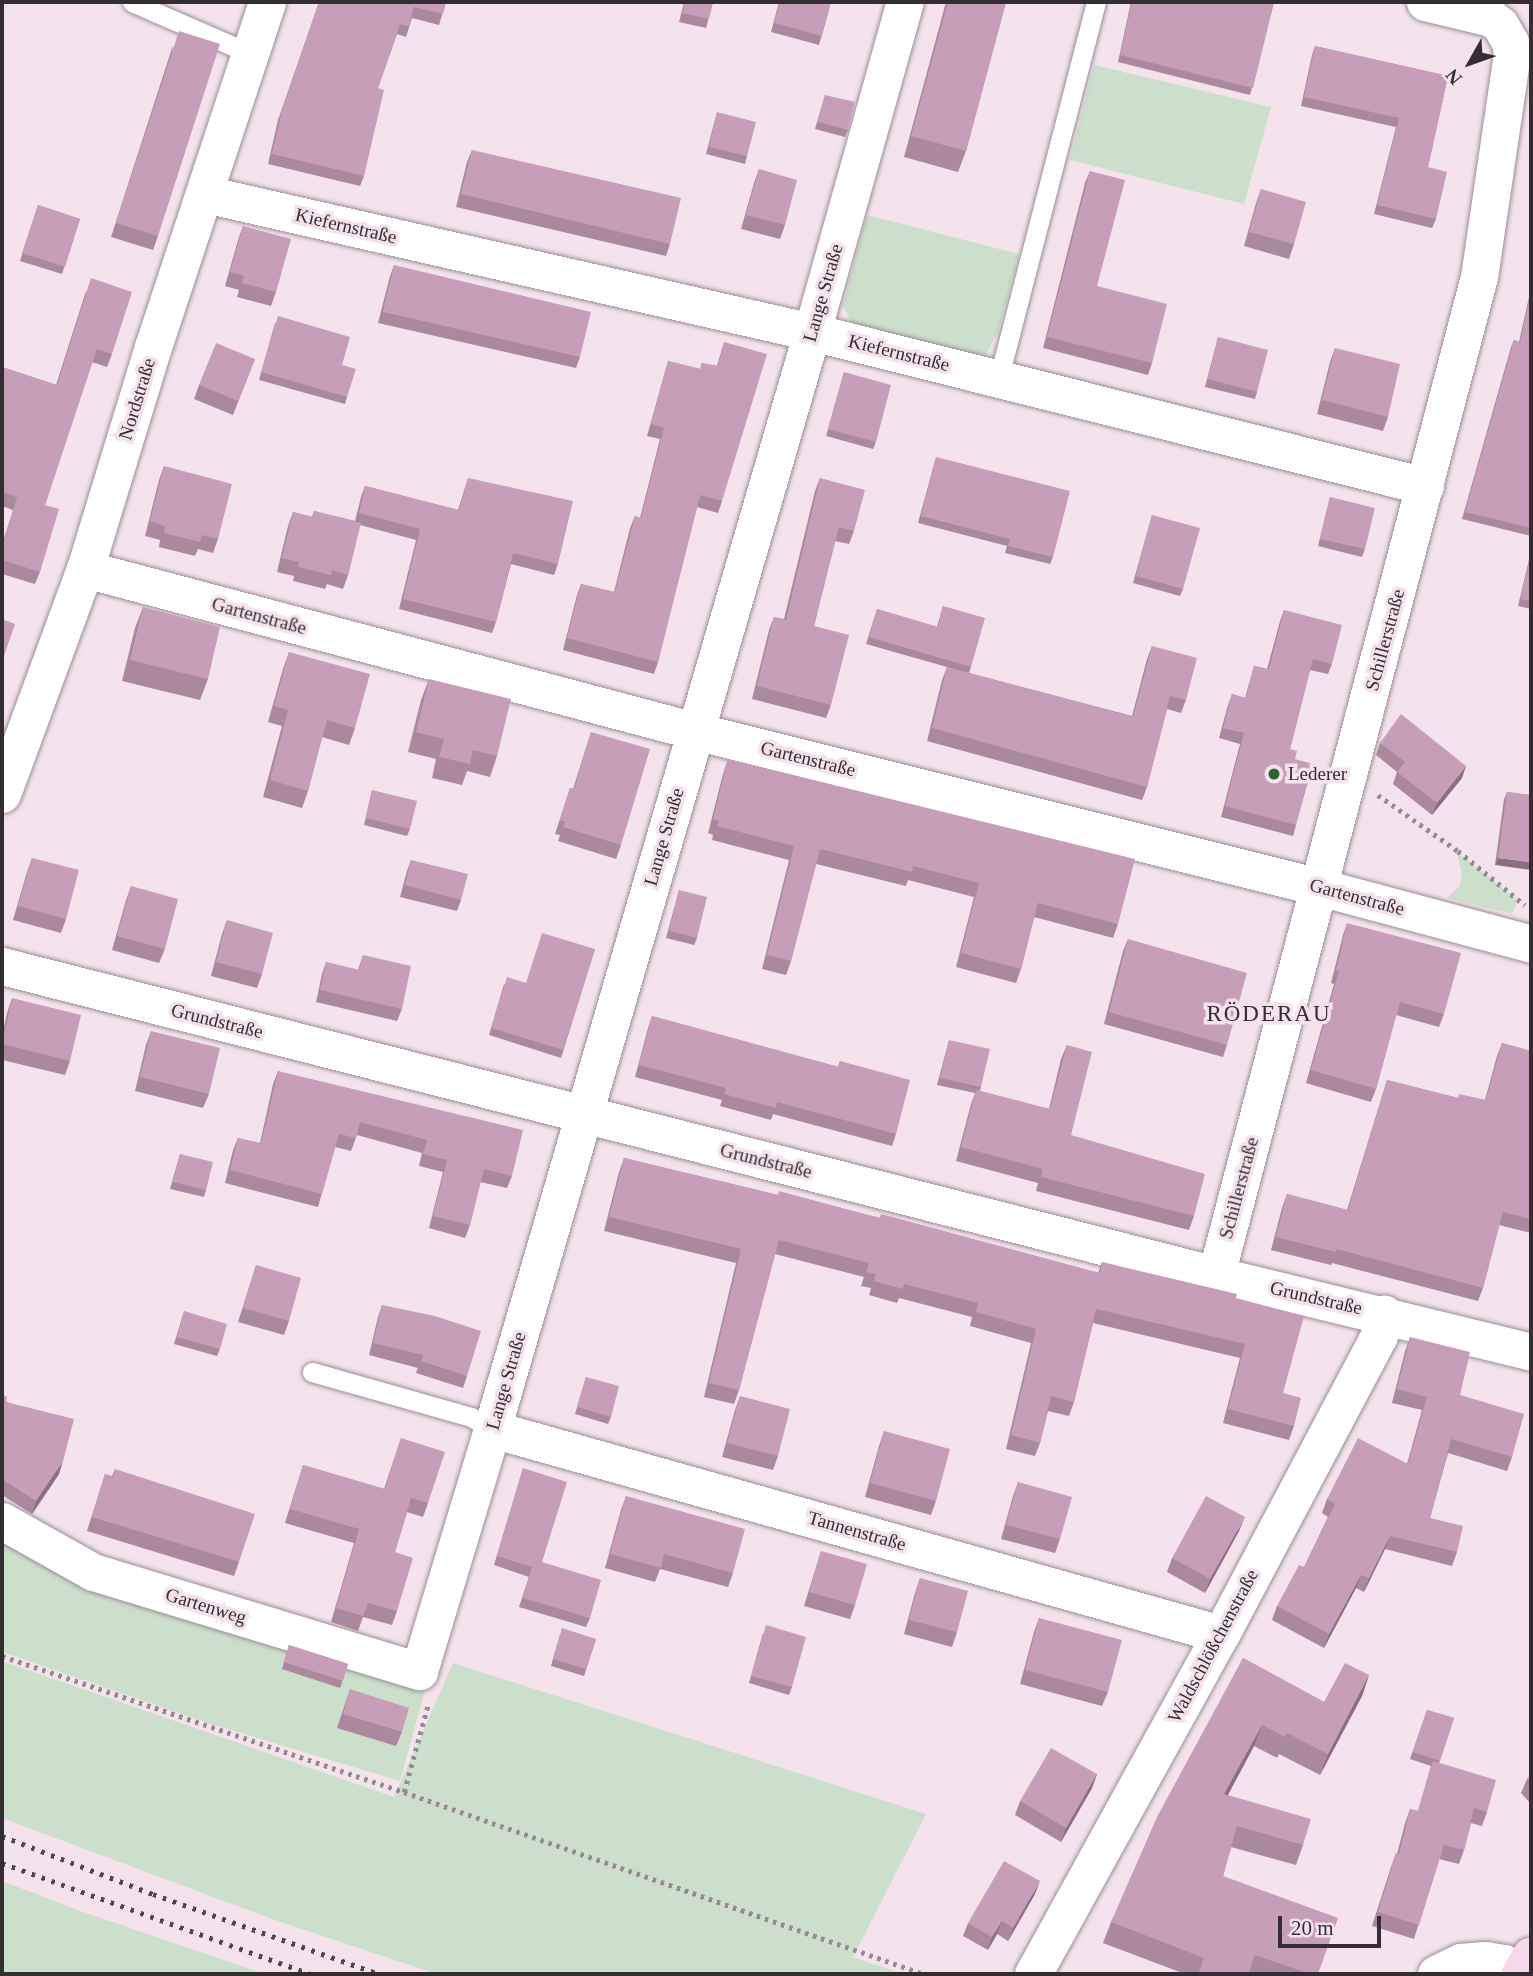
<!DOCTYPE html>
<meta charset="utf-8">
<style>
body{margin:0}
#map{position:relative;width:1533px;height:1976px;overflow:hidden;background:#f4e3ed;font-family:"Times New Roman",serif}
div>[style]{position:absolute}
.green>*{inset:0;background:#cbdfcb}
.path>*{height:4.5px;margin-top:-2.25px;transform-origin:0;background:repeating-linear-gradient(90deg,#968a91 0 3.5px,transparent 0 8.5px)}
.roads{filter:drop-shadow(0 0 2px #9c8d96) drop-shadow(0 0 2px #9c8d96)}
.lane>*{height:19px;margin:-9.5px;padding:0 9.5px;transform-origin:9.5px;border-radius:9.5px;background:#fff}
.street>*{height:37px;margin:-18.5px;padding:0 18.5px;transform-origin:18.5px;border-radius:18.5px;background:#fff}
.secondary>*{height:38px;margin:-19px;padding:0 19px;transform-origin:19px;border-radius:19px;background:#f5d8ec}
.rail>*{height:5px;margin-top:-2.5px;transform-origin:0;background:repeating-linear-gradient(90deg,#4e464b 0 3.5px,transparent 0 10.5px)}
.wall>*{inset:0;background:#aa889e}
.shaded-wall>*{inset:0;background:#8b6f81}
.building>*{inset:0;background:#c69eb8}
.dots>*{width:19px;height:19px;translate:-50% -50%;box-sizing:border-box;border:4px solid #f4e3ed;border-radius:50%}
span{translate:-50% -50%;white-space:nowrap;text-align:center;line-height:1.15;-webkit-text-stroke:7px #f4e3ed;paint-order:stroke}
.street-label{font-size:19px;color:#342d31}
.poi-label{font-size:19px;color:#342d31}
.left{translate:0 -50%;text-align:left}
.quarter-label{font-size:23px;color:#342d31;letter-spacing:2px}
.frame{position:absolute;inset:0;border:4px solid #342d31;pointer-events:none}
.north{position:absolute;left:1435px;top:28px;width:70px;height:70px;-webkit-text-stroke:5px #f4e3ed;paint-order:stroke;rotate:230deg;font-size:19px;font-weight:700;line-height:28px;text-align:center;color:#342d31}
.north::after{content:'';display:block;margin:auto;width:24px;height:32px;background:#342d31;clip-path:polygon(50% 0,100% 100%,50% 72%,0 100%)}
.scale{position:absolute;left:1278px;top:1916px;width:103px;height:32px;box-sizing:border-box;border:4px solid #342d31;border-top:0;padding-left:9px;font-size:21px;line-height:24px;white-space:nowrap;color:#342d31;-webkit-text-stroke:5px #f4e3ed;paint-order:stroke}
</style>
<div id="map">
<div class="green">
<i style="clip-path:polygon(1094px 65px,1271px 107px,1244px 204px,1070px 160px)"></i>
<i style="clip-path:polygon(867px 215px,1019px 254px,998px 332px,986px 354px,977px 355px,852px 324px,843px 305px)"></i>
<i style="clip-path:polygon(1457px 852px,1518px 900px,1512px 914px,1447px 898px,1459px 887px,1462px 876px)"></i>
<i style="clip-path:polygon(2px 1534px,427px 1683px,400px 1781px,208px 1723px,2px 1652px)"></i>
<i style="clip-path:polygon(2px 1661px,394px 1797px,453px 1663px,926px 1814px,853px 1957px,903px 1974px,436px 1974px,275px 1920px,2px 1818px)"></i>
<i style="clip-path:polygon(2px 1881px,83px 1912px,265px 1974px,2px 1974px)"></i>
</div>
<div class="path">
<i style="left:1378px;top:795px;width:98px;rotate:35deg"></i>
<i style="left:1458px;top:851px;width:86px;rotate:38.9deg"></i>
<i style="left:2px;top:1656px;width:424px;rotate:18.7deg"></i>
<i style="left:404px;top:1792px;width:551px;rotate:19.29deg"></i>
<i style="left:404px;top:1792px;width:90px;rotate:-74.6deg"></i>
</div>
<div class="roads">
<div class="lane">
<i style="left:132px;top:2px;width:128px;rotate:23.6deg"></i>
<i style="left:999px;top:377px;width:387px;rotate:-75.5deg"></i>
<i style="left:312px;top:1372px;width:165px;rotate:15.8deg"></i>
<i style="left:471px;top:1417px;width:24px;rotate:30deg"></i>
</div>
<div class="street">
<i style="left:205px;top:194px;width:622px;rotate:12.81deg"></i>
<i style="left:812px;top:332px;width:632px;rotate:14.1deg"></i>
<i style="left:85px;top:569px;width:631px;rotate:14.87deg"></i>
<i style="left:695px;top:731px;width:643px;rotate:14.04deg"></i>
<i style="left:1319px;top:887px;width:220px;rotate:15deg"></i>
<i style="left:2px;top:794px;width:240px;rotate:-69.8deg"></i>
<i style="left:85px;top:569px;width:235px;rotate:-73deg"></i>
<i style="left:154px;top:344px;width:360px;rotate:-71.7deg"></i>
<i style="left:2px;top:966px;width:1253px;rotate:14.28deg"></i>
<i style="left:1216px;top:1275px;width:324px;rotate:13.7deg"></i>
<i style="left:1216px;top:1275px;width:1032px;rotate:-75.24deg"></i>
<i style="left:1479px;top:277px;width:225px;rotate:-81.6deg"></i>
<i style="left:1512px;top:54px;width:12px;rotate:-99deg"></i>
<i style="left:1510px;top:42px;width:20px;rotate:-120deg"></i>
<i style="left:1500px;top:25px;width:11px;rotate:-142deg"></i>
<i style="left:1491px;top:18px;width:68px;rotate:-166.4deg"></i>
<i style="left:492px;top:1429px;width:757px;rotate:15.71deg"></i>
<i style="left:2px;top:1521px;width:104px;rotate:29.3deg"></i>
<i style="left:93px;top:1572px;width:341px;rotate:16.9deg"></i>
<i style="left:419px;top:1671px;width:253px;rotate:-73.2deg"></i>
<i style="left:492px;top:1429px;width:1143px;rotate:-73.74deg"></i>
<i style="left:812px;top:332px;width:343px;rotate:-74.3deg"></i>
<i style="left:1033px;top:1974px;width:389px;rotate:-61.1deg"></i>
<i style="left:1221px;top:1634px;width:337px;rotate:-62.1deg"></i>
<i style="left:1379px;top:1336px;width:23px;rotate:-77deg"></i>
<i style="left:1436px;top:1974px;width:28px;rotate:-26deg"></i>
<i style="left:1461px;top:1962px;width:24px;rotate:-5deg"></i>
<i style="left:1485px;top:1960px;width:19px;rotate:9deg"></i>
<i style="left:1504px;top:1963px;width:20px;rotate:33deg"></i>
</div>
<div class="secondary">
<i style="left:1521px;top:1974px;width:20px;rotate:-60deg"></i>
</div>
</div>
<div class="rail">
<i style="left:2px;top:1836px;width:162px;rotate:21deg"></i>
<i style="left:153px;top:1894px;width:240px;rotate:19.5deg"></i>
<i style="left:2px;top:1863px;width:328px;rotate:19.8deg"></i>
</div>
<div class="wall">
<i style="clip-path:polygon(319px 2px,446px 2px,439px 25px,412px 18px,406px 37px,397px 34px,378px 88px,364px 176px,360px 186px,268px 164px,278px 120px)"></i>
<i style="clip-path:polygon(684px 2px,713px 2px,706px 28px,679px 22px)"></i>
<i style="clip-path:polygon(779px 2px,831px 2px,819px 45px,771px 32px)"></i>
<i style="clip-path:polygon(946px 2px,1006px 2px,966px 151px,958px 172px,904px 157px)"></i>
<i style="clip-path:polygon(1131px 2px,1274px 2px,1250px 95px,1118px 62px)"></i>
<i style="clip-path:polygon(173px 45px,158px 236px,153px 250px,111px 237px)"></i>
<i style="clip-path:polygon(1315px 46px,1448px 76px,1428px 167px,1436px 219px,1432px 228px,1374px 214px,1396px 127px,1301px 106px,1312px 55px)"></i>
<i style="clip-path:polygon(825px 95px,848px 130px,845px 137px,815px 129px)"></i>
<i style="clip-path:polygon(717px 112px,747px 156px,745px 164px,706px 154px)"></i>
<i style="clip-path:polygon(472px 150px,670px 244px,666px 256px,456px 207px,467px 162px)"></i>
<i style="clip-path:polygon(759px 169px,785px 225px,780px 239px,741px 229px,754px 183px)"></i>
<i style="clip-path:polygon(1090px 171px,1097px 286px,1152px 363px,1148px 375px,1043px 348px,1085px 183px)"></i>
<i style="clip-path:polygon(1261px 189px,1294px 244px,1289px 259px,1244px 246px,1256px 203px)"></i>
<i style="clip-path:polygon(38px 205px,80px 219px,62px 274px,20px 261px)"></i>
<i style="clip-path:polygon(243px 226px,276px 292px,271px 306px,237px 297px,239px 290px,225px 286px,238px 240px)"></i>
<i style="clip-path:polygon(394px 265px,580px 357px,576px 368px,378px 323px,390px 276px)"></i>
<i style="clip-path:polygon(1531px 288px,1531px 422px,1529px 431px,1531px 431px,1531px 536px,1462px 519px,1511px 347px,1514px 340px,1519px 342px)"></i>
<i style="clip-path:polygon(86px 291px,112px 354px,107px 367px,92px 362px,45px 505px,40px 572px,35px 584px,2px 574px,2px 545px,13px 510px,2px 506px,2px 367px,56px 385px)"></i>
<i style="clip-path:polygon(275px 323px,342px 365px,347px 397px,345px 404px,259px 380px)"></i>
<i style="clip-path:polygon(1218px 337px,1257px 392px,1255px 399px,1205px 387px)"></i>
<i style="clip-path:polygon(724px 342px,722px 501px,718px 513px,697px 507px,658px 662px,654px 674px,563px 650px,577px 595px,581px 584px,614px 592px,630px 528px,635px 516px,640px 518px,660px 439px,647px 436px,668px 361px,700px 369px,702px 363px,717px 366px)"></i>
<i style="clip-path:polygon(1335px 348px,1388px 417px,1383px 431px,1317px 414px,1330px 362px)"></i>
<i style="clip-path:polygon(255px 359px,233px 415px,194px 399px,199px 385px)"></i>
<i style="clip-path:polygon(844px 372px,876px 442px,873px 449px,826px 436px)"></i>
<i style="clip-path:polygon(936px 457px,1053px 557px,1050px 564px,1005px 553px,1007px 546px,918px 523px)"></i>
<i style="clip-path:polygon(164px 466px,218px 539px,213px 553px,198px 549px,195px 556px,159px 547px,160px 540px,145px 536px,159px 480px)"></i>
<i style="clip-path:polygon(468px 478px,558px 564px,554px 575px,511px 564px,496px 622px,492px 633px,399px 609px,416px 540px,360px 525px,348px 575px,343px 589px,327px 584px,325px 589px,293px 581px,294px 576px,277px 572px,288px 526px,293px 512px,312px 517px,314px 511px,355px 521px,361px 497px,365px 486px,458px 510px)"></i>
<i style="clip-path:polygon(820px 478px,854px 531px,849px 544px,835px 541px,814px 626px,831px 705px,826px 718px,752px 699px,769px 630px,774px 617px,784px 619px,815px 491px)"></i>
<i style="clip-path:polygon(1330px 497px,1365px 549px,1362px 557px,1318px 546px)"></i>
<i style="clip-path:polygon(1152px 515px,1183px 589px,1180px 596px,1133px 583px)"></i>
<i style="clip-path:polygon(1531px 551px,1531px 609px,1518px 606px)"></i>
<i style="clip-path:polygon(943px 606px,971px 667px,969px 673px,1132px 716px,1147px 659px,1152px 646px,1186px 700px,1181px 713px,1167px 709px,1147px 787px,1142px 800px,927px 741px,942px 680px,947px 667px,866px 644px,877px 609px,937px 627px)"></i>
<i style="clip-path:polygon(143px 607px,208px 679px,200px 700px,122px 681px,135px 628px)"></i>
<i style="clip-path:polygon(1284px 610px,1332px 664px,1328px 674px,1310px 670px,1290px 749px,1295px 759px,1296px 825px,1293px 836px,1221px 817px,1240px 744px,1219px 738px,1228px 705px,1232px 694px,1245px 698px,1254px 666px,1267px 669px,1280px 621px)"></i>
<i style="clip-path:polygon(289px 652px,355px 728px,349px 745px,322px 737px,308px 791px,302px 808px,263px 797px,282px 726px,268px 722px,283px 669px)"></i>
<i style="clip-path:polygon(429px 679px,497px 756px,490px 777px,467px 771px,462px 785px,432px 778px,436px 759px,408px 752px,421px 700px)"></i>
<i style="clip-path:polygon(591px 732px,621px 845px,616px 859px,558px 841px,560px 835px,555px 834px,570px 788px,573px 789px)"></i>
<i style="clip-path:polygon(1380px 743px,1462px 778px,1432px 815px,1393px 784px,1397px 772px,1376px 755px)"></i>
<i style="clip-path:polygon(728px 759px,1118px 924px,1113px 938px,1034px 917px,1021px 969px,1016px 983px,956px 967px,974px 897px,908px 880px,906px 886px,816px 864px,791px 961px,786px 975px,762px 969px,789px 860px,712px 840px,713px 835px,708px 833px,723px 774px)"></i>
<i style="clip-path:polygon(372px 790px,410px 829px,407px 836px,364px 825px)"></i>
<i style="clip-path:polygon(1507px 792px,1531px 795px,1495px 865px,1504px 799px)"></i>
<i style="clip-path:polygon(32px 858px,66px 919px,61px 933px,13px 920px,27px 872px)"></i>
<i style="clip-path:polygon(411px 860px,461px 900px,457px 911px,400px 897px,407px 871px)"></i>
<i style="clip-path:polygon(131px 886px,165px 949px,159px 963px,112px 950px,126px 900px)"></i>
<i style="clip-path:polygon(679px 890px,697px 938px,694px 945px,666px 938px)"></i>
<i style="clip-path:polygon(227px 920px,262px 974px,257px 988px,211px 976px,222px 934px)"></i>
<i style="clip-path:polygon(1347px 923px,1444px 1014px,1439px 1027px,1396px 1015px,1376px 1089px,1371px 1102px,1306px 1083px,1334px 984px,1331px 983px,1343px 935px)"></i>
<i style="clip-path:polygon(1128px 939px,1227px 1045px,1223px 1057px,1104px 1024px,1123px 951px)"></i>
<i style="clip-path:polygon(595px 949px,561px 1058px,489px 1035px,504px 984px,526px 983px)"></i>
<i style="clip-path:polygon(363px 955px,402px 1009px,397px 1021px,316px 1002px,322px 974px,326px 962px,358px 970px)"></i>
<i style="clip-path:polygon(12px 998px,70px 1061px,65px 1075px,2px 1060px,2px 1036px,7px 1013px)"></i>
<i style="clip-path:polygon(652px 1016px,838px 1067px,840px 1061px,896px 1134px,892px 1146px,773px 1114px,771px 1120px,720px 1106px,722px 1100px,635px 1077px,648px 1028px)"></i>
<i style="clip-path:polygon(151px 1031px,209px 1094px,203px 1108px,135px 1091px,146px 1045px)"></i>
<i style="clip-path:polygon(949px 1040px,981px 1087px,980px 1091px,1049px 1109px,1061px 1059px,1067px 1045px,1071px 1135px,1194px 1216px,1189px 1230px,1036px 1191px,1038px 1183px,956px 1161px,971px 1104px,975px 1093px,937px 1085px)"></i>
<i style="clip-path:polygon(1502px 1043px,1531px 1051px,1531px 1233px,1499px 1225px,1483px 1288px,1478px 1301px,1332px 1263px,1331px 1265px,1271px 1250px,1282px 1208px,1287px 1194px,1347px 1210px,1387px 1080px,1458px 1098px,1485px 1100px,1497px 1056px)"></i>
<i style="clip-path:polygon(278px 1071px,512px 1176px,507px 1188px,480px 1182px,470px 1225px,465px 1238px,429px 1228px,443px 1172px,419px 1166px,422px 1153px,357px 1135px,351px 1151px,335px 1147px,318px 1207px,225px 1183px,233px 1150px,238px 1138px,260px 1143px,273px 1084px)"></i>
<i style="clip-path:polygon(180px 1154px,206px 1190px,204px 1197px,170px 1189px)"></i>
<i style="clip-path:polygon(624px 1158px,778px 1195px,880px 1218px,1098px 1273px,1102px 1262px,1236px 1298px,1283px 1393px,1294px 1426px,1289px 1440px,1223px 1423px,1240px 1358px,1093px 1323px,1074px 1402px,1069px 1416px,1048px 1411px,1040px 1443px,1035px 1456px,1006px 1449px,1031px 1343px,970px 1326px,972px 1317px,899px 1298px,897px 1303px,869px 1295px,871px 1288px,861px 1286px,864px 1277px,775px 1254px,739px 1390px,734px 1404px,704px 1397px,736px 1263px,604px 1231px,619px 1172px)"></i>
<i style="clip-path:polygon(256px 1265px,289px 1321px,284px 1335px,238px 1322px)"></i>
<i style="clip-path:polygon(382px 1305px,467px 1376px,463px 1388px,416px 1373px,418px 1368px,369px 1355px,378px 1317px)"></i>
<i style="clip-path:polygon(184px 1311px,220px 1349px,217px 1356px,174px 1344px)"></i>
<i style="clip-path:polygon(1410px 1337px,1512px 1457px,1507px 1471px,1448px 1453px,1430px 1518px,1457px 1552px,1452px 1566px,1385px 1549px,1364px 1592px,1356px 1588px,1324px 1648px,1272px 1620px,1277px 1606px,1304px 1567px,1328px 1517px,1322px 1513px,1327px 1499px,1407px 1464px,1422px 1410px,1392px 1403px,1405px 1351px)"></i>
<i style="clip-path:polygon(586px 1377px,611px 1417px,608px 1424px,575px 1414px)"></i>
<i style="clip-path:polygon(2px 1395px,59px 1474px,32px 1514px,2px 1495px)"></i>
<i style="clip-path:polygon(740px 1396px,778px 1456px,773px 1470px,722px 1457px,735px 1410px)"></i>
<i style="clip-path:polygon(884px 1431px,936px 1501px,931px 1515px,865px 1497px,879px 1446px)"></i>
<i style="clip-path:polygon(401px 1438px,428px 1503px,423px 1517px,407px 1512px,395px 1552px,397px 1611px,392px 1625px,363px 1617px,358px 1631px,331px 1622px,354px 1543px,285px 1523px,303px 1465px,384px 1489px)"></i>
<i style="clip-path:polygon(523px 1468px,542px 1562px,590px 1618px,586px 1627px,519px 1607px,529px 1577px,494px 1565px)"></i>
<i style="clip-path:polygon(115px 1469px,239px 1562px,234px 1576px,87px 1531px,105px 1474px,112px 1476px)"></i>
<i style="clip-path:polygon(1018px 1482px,1060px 1539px,1055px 1553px,1001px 1539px,1013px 1496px)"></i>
<i style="clip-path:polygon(626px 1496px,733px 1573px,728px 1587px,660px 1569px,655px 1582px,605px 1568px,621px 1510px)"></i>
<i style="clip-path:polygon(1239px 1531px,1205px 1593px,1167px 1572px,1172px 1558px)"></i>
<i style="clip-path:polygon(821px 1551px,855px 1605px,850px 1619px,804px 1606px)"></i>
<i style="clip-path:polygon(920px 1578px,957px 1632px,952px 1647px,904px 1634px,915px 1593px)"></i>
<i style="clip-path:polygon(1039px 1618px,1108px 1692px,1102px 1706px,1020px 1684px,1034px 1632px)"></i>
<i style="clip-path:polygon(763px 1633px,792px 1687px,789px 1695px,749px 1683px)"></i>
<i style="clip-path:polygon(560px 1635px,596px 1639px,584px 1676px,551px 1666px)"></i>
<i style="clip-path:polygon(289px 1645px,348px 1664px,340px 1688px,282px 1669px)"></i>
<i style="clip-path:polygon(1243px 1658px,1324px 1702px,1369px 1675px,1362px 1696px,1320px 1775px,1279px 1754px,1277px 1758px,1254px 1746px,1228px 1795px,1303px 1845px,1296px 1865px,1231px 1847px,1223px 1876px,1318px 1974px,1185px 1974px,1103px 1943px,1111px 1922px)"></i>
<i style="clip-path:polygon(350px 1689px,402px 1732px,396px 1746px,337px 1728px)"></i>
<i style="clip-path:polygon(1427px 1710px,1454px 1718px,1439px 1763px,1487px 1812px,1482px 1826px,1471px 1823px,1464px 1850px,1459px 1864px,1439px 1859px,1414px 1939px,1372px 1926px,1391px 1867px,1396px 1853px,1397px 1854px,1405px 1823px,1410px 1809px,1418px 1811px,1431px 1766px,1410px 1759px)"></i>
<i style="clip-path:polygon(1097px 1774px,1092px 1788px,1061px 1842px,1015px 1815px,1020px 1801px)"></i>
<i style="clip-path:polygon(1531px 1775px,1531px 1804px,1521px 1793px,1527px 1779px)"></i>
<i style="clip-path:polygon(1035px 1894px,1008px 1941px,997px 1934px,988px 1950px,963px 1936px,968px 1923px)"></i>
</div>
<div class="shaded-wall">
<i style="clip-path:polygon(1466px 766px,1462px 778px,1432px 815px,1437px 803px)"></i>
<i style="clip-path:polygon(1498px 858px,1531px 862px,1531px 870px,1495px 865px)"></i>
<i style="clip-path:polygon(63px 1461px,59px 1474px,32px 1514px,36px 1501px)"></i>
<i style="clip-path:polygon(1245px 1517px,1239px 1531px,1205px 1593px,1210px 1579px)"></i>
<i style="clip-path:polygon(1390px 1536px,1385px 1549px,1364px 1592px,1369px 1578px)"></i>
<i style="clip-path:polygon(1361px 1575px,1356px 1588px,1324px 1648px,1329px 1634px)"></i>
<i style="clip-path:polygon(1369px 1675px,1362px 1696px,1320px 1775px,1328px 1754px)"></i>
<i style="clip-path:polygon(1262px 1725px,1254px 1746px,1217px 1815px,1224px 1794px)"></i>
<i style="clip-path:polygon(1097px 1774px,1092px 1788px,1061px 1842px,1066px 1828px)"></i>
<i style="clip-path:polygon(1040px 1881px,1035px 1894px,1008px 1941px,1013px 1928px)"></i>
<i style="clip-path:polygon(1002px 1921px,997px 1934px,988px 1950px,992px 1937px)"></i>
</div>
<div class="building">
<i style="clip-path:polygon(319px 2px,446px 2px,443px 14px,414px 7px,409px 26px,400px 24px,378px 88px,384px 90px,364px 176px,272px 154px,282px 110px)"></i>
<i style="clip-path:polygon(685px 2px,713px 2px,709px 19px,682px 13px)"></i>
<i style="clip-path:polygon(780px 2px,831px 2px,822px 36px,774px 23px)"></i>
<i style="clip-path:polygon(948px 2px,1006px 2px,966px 151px,911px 136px)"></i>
<i style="clip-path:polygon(1132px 2px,1274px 2px,1253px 88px,1120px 55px)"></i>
<i style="clip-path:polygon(179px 31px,220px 44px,158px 236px,116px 223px)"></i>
<i style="clip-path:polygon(1315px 46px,1448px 76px,1428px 167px,1447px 172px,1436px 219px,1377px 205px,1399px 118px,1304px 97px)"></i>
<i style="clip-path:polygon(825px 95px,855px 102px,848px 130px,818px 122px)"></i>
<i style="clip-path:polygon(717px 112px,756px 122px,747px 156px,709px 147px)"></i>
<i style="clip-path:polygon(472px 150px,681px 198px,670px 244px,461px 194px)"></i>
<i style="clip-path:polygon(759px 169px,797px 180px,785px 225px,746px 215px)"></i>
<i style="clip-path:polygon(1090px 171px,1125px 180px,1097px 286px,1167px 304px,1152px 363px,1047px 337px)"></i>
<i style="clip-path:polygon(1261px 189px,1306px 202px,1294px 244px,1249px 232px)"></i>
<i style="clip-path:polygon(38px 205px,80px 219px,65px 267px,22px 253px)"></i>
<i style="clip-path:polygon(243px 226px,291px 239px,276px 292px,242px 283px,244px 276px,230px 272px)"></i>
<i style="clip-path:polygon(394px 265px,591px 312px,580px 357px,383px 312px)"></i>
<i style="clip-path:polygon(91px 278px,132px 292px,112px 354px,97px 349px,45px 505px,59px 509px,40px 572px,2px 560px,2px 548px,17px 497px,2px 492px,2px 367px,57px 385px)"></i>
<i style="clip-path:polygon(1531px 292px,1531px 422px,1529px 431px,1531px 431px,1531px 528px,1465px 512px,1514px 340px,1520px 342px)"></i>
<i style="clip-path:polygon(278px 316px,350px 337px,342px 365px,356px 369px,347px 397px,261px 372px)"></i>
<i style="clip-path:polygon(1218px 337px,1268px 350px,1257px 392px,1208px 379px)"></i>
<i style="clip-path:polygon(724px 342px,767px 354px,722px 501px,700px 495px,658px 662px,567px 638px,581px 584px,615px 592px,635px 516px,641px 518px,664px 428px,651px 424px,668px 361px,700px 369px,702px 363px,718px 366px)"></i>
<i style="clip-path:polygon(216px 343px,255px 359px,238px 401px,199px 385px)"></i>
<i style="clip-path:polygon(1335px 348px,1400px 364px,1388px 417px,1322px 400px)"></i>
<i style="clip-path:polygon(844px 372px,891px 385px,876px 442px,828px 429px)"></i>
<i style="clip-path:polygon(936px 457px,1070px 491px,1053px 557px,1008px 546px,1010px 539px,921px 516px)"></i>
<i style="clip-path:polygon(164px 466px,232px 484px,218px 539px,202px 535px,200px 542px,164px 533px,165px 526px,150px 521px)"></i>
<i style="clip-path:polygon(468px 478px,573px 501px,558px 564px,513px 553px,496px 622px,403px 599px,420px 529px,359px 513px,365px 486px,459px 510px)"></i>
<i style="clip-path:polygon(820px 478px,865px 490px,854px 531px,839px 527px,814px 626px,849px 635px,831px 705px,757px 686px,774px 617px,786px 620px)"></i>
<i style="clip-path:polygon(1330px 497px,1375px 508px,1365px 549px,1320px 539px)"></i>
<i style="clip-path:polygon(314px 511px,361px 523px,348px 575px,332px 570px,331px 575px,298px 567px,299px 562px,282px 558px,293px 512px,313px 517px)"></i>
<i style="clip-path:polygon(1152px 515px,1200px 528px,1183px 589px,1136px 576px)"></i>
<i style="clip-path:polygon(1531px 554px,1531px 601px,1520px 599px)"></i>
<i style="clip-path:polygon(943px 606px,985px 618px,971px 667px,869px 637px,877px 609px,938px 627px)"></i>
<i style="clip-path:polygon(143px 607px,220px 627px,208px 679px,130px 660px)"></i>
<i style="clip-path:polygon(1284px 610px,1342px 625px,1332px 664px,1313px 659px,1290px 749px,1297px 751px,1295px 759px,1313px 764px,1296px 825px,1225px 806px,1244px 733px,1223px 728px,1232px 694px,1246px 698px,1254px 666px,1269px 669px)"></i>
<i style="clip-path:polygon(2px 619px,15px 624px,2px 662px)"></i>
<i style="clip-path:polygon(1152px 646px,1197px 658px,1186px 700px,1170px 696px,1147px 787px,932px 728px,947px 667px,1133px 717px)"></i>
<i style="clip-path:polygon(289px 652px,370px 674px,355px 728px,327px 720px,308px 791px,270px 780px,288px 710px,274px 706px)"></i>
<i style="clip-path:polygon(429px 679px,511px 699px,497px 756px,473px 750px,470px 764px,439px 757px,444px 739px,416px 732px)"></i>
<i style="clip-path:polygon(1401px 714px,1466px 766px,1437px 803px,1397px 772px,1405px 762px,1380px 743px)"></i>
<i style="clip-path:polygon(591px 732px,650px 749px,621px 845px,563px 827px,565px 821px,560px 820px,570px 788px,574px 789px)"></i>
<i style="clip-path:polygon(728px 759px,1135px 859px,1118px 924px,1038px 903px,1021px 969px,961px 953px,979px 883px,913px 866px,912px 872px,820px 849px,791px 961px,767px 955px,794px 846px,717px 826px,719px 821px,713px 819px)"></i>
<i style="clip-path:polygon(372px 790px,417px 801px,410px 829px,366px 818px)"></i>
<i style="clip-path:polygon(1507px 792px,1531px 795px,1531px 862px,1498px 858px)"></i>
<i style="clip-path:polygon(32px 858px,79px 870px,66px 919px,18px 906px)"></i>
<i style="clip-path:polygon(411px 860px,468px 874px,461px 900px,405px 885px)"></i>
<i style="clip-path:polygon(131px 886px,178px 899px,165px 949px,117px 936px)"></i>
<i style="clip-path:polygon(679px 890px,707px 897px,697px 938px,669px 931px)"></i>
<i style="clip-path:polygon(227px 920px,273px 933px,262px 974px,216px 962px)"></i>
<i style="clip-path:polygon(1347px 923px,1461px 953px,1444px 1014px,1400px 1002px,1376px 1089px,1311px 1070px,1339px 971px,1336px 971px)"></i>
<i style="clip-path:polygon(542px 933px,595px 949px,563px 1050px,491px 1028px,507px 977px,526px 983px)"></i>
<i style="clip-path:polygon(1128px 939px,1247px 973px,1227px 1045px,1109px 1012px)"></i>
<i style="clip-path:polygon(363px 955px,411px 966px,402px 1009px,320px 990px,326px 962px,359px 970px)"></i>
<i style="clip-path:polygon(12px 998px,81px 1015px,70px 1061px,2px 1044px)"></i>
<i style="clip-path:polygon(652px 1016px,839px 1067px,840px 1061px,910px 1080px,896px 1134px,777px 1102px,776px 1108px,724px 1094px,726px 1088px,639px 1065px)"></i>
<i style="clip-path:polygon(151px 1031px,220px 1048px,209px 1094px,140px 1077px)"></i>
<i style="clip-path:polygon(949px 1040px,990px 1049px,981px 1087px,940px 1078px)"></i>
<i style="clip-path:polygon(1502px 1043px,1531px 1051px,1531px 1219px,1503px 1212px,1483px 1288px,1337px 1249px,1336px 1252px,1276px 1237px,1287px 1194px,1348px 1210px,1387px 1080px,1458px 1098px,1459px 1094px,1486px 1100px)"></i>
<i style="clip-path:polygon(1067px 1045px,1092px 1052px,1071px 1135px,1205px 1174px,1194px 1216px,1041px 1177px,1043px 1169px,961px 1147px,976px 1090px,1050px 1109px)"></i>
<i style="clip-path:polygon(278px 1071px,523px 1130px,512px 1176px,484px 1169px,470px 1225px,433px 1216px,447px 1160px,423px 1154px,427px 1140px,360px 1122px,356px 1138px,339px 1134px,322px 1194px,230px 1170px,238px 1138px,261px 1144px)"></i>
<i style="clip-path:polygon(180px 1154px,213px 1162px,206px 1190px,173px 1182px)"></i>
<i style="clip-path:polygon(624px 1158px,778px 1195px,779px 1191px,880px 1218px,881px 1214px,1100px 1273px,1102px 1262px,1237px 1294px,1236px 1298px,1304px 1316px,1283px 1393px,1301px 1398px,1294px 1426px,1228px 1409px,1245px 1344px,1096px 1309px,1074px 1402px,1051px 1396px,1040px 1443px,1011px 1435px,1036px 1329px,976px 1312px,978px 1303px,904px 1284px,903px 1289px,874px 1281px,876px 1274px,866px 1272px,869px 1263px,779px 1240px,739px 1390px,709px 1383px,741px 1249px,609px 1217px)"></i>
<i style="clip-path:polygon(256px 1265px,301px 1278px,289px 1321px,243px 1308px)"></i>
<i style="clip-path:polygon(382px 1305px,435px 1316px,481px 1331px,467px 1376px,421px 1361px,423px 1355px,373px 1343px)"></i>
<i style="clip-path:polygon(184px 1311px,227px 1324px,220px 1349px,177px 1337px)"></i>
<i style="clip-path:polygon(1410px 1337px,1470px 1352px,1460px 1395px,1524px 1414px,1512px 1457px,1451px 1439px,1430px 1518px,1463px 1526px,1457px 1552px,1390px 1536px,1369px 1578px,1361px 1575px,1329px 1634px,1277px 1606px,1299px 1565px,1304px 1567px,1335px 1504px,1327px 1499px,1358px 1438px,1408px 1464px,1427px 1397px,1397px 1389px)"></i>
<i style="clip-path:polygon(586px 1377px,619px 1386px,611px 1417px,577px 1407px)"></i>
<i style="clip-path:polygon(2px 1395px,7px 1397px,6px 1402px,74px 1419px,63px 1461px,36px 1501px,2px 1479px)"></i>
<i style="clip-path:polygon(740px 1396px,790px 1409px,778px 1456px,727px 1443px)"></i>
<i style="clip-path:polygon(884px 1431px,950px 1449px,936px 1501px,870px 1483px)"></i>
<i style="clip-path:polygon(401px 1438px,445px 1452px,428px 1503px,411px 1498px,395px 1552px,413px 1558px,397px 1611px,368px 1603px,363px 1616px,336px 1608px,359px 1529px,290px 1509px,303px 1465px,385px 1489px)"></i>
<i style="clip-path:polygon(523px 1468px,567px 1482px,542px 1562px,601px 1580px,590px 1618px,523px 1598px,532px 1567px,497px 1556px)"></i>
<i style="clip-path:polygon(115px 1469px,255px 1514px,239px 1562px,92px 1517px,105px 1474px,113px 1477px)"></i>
<i style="clip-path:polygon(1018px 1482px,1072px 1497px,1060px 1539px,1006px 1525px)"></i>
<i style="clip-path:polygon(626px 1496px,745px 1529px,733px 1573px,664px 1554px,661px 1568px,610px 1554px)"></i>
<i style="clip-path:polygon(1206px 1496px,1245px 1517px,1210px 1579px,1172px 1558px)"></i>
<i style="clip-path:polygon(821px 1551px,867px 1564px,855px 1605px,809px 1592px)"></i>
<i style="clip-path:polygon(920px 1578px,968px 1591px,957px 1632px,909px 1620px)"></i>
<i style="clip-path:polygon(1039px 1618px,1122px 1640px,1108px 1692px,1025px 1670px)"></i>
<i style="clip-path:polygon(766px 1625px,806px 1637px,792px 1687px,751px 1676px)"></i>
<i style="clip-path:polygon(562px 1628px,596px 1639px,586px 1669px,553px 1659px)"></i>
<i style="clip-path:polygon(289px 1645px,348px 1664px,343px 1681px,284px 1662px)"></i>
<i style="clip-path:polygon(1243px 1658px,1324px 1702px,1345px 1663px,1369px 1675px,1328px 1754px,1287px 1733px,1285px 1737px,1262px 1725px,1224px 1794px,1311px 1819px,1303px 1845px,1237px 1826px,1223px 1876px,1338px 1918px,1318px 1974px,1310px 1974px,1255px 1955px,1248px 1974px,1198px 1974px,1204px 1958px,1111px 1922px,1157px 1817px)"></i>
<i style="clip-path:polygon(350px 1689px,409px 1708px,402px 1732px,343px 1714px)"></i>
<i style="clip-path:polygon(1427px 1710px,1454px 1718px,1440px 1761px,1413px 1752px)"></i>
<i style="clip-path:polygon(1051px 1748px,1097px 1774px,1066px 1828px,1020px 1801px)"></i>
<i style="clip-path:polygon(1433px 1761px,1496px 1780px,1487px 1812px,1474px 1808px,1464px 1850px,1444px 1845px,1419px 1925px,1378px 1912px,1396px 1853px,1399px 1854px,1410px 1809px,1418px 1811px)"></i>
<i style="clip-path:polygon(1531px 1775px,1531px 1784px,1527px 1779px)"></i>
<i style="clip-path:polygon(1004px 1861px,1040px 1881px,1013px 1928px,1002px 1921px,992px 1937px,968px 1923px)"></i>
</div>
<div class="dots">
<i style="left:1274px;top:774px;background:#276731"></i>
</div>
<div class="street-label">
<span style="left:346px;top:226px;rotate:13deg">Kiefernstraße</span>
<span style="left:823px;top:293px;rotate:-74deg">Lange Straße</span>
<span style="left:899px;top:353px;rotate:14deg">Kiefernstraße</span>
<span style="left:137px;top:399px;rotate:-73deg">Nordstraße</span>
<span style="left:259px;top:616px;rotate:15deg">Gartenstraße</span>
<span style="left:1385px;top:640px;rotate:-75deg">Schillerstraße</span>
<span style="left:808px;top:759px;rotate:14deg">Gartenstraße</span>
<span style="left:664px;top:837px;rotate:-74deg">Lange Straße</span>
<span style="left:1357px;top:897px;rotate:15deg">Gartenstraße</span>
<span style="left:217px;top:1021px;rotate:14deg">Grundstraße</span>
<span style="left:766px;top:1161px;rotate:14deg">Grundstraße</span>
<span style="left:1239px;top:1188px;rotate:-75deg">Schillerstraße</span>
<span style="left:1316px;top:1298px;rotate:13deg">Grundstraße</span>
<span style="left:506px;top:1381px;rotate:-74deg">Lange Straße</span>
<span style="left:857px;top:1531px;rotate:16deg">Tannenstraße</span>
<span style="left:206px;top:1606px;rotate:17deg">Gartenweg</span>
<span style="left:1213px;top:1646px;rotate:-62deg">Waldschlößchenstraße</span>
</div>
<div class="poi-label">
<span class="left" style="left:1288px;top:774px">Lederer</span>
</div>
<div class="quarter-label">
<span style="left:1269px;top:1014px">RÖDERAU</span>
</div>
<div class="frame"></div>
<div class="north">N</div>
<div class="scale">20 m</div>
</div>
